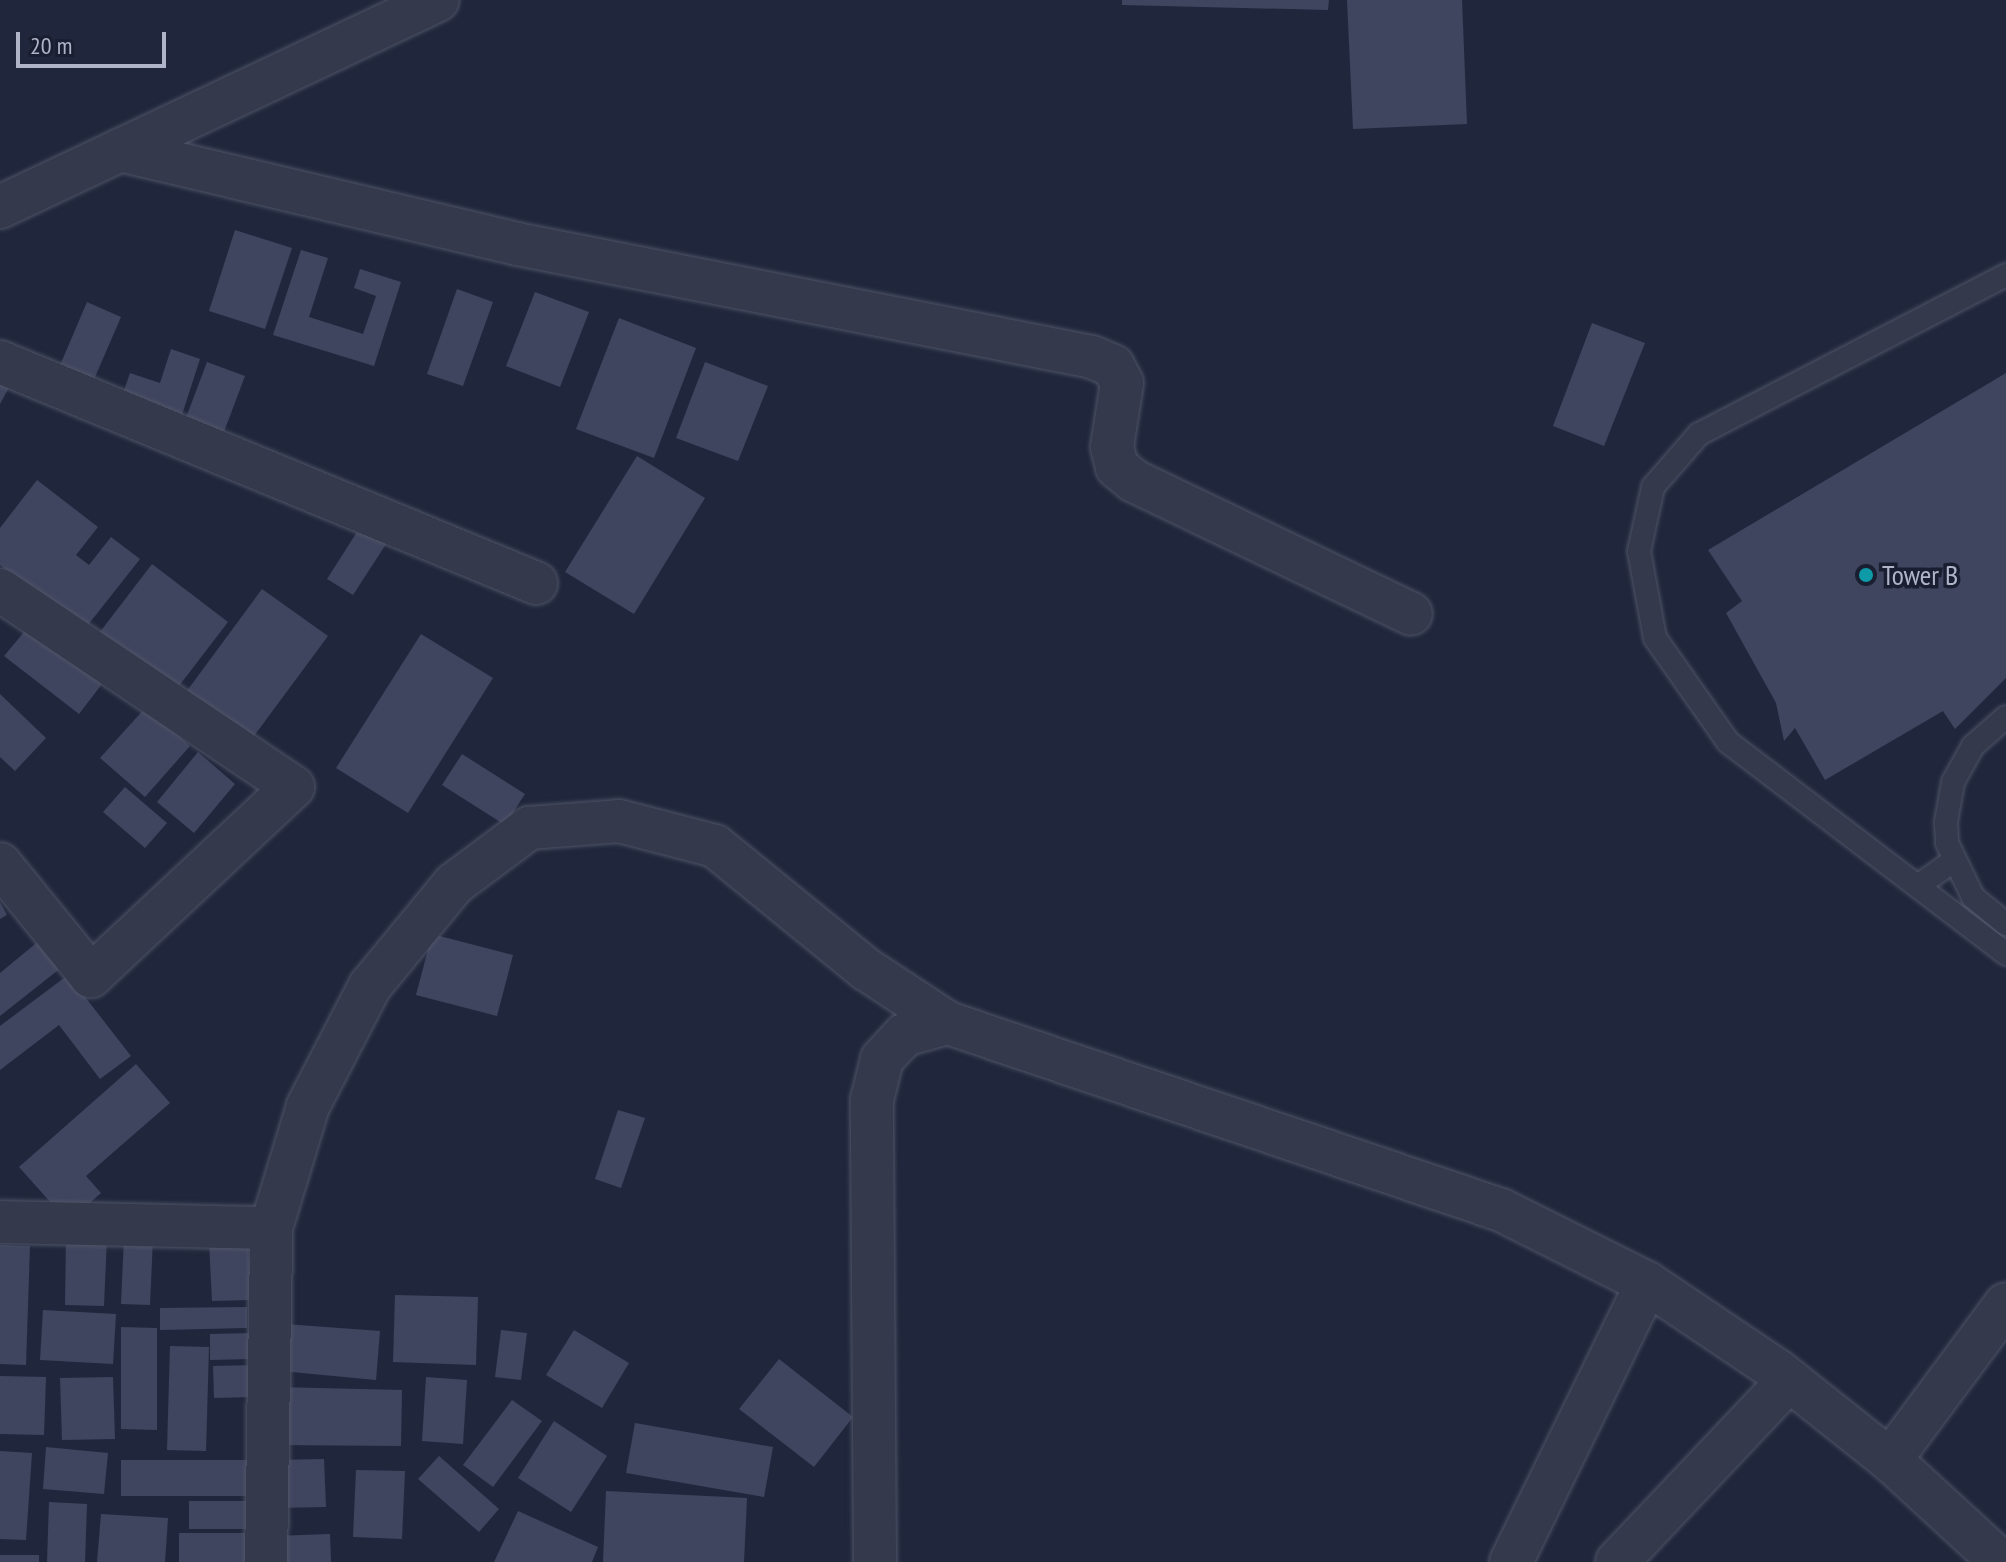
<!DOCTYPE html>
<style>
body{margin:0}
#map{position:relative;width:2006px;height:1562px;overflow:hidden;background:#20273c;font-family:"PT Sans Narrow",sans-serif}
div>[style]{position:absolute}
.building>*{inset:0;background:#3f455f}
.roads{filter:drop-shadow(0 0 2px #4f5467) drop-shadow(0 0 2px #4f5467)}
.lane>*{height:22px;margin:-11px;padding:0 11px;transform-origin:11px;border-radius:11px;background:#34394c}
.street>*{height:42px;margin:-21px;padding:0 21px;transform-origin:21px;border-radius:21px;background:#34394c}
.dots>*{width:22px;height:22px;translate:-50% -50%;box-sizing:border-box;border:4px solid #191f31;border-radius:50%}
span{translate:-50% -50%;white-space:nowrap;text-align:center;line-height:1.15;-webkit-text-stroke:7px #191f31;paint-order:stroke}
.poi-label{font-size:28px;color:#afb4c8}
.left{translate:0 -50%;text-align:left}
.scale{position:absolute;left:16px;top:32px;width:150px;height:36px;box-sizing:border-box;border:4px solid #afb4c8;border-top:0;padding-left:10px;font-size:24px;line-height:28px;white-space:nowrap;color:#afb4c8;-webkit-text-stroke:6px #191f31;paint-order:stroke}
</style>
<div id="map">
<div class="building">
<i style="clip-path:polygon(1122px 0,1329px 0,1328px 10px,1122px 5px)"></i>
<i style="clip-path:polygon(1347px 0,1462px 0,1467px 124px,1353px 129px)"></i>
<i style="clip-path:polygon(235px 230px,292px 248px,265px 329px,209px 311px)"></i>
<i style="clip-path:polygon(301px 250px,328px 258px,309px 317px,363px 334px,376px 296px,354px 288px,360px 269px,401px 282px,374px 366px,273px 335px)"></i>
<i style="clip-path:polygon(457px 289px,493px 302px,463px 386px,427px 374px)"></i>
<i style="clip-path:polygon(535px 292px,589px 312px,560px 387px,506px 366px)"></i>
<i style="clip-path:polygon(87px 302px,121px 317px,92px 384px,58px 370px)"></i>
<i style="clip-path:polygon(619px 318px,696px 348px,654px 458px,576px 429px)"></i>
<i style="clip-path:polygon(1592px 323px,1645px 343px,1604px 446px,1553px 426px)"></i>
<i style="clip-path:polygon(171px 349px,200px 359px,179px 424px,119px 405px,130px 373px,160px 383px)"></i>
<i style="clip-path:polygon(207px 362px,245px 376px,222px 437px,184px 423px)"></i>
<i style="clip-path:polygon(705px 362px,768px 386px,738px 461px,676px 438px)"></i>
<i style="clip-path:polygon(2006px 373px,2006px 678px,1955px 729px,1943px 711px,1825px 780px,1795px 728px,1784px 741px,1776px 703px,1726px 613px,1742px 601px,1708px 550px)"></i>
<i style="clip-path:polygon(0 376px,12px 382px,0 404px)"></i>
<i style="clip-path:polygon(637px 456px,705px 498px,634px 614px,565px 572px)"></i>
<i style="clip-path:polygon(37px 480px,98px 527px,76px 555px,89px 565px,111px 537px,140px 559px,84px 630px,0 565px,0 528px)"></i>
<i style="clip-path:polygon(364px 521px,390px 538px,353px 595px,327px 579px)"></i>
<i style="clip-path:polygon(152px 564px,228px 622px,166px 703px,90px 645px)"></i>
<i style="clip-path:polygon(262px 589px,328px 636px,243px 751px,178px 703px)"></i>
<i style="clip-path:polygon(29px 626px,102px 684px,79px 714px,4px 656px)"></i>
<i style="clip-path:polygon(421px 634px,493px 678px,408px 813px,336px 768px)"></i>
<i style="clip-path:polygon(0 694px,46px 738px,15px 771px,0 757px)"></i>
<i style="clip-path:polygon(146px 707px,190px 746px,145px 797px,100px 758px)"></i>
<i style="clip-path:polygon(198px 752px,235px 784px,194px 833px,157px 802px)"></i>
<i style="clip-path:polygon(462px 754px,525px 794px,505px 825px,442px 785px)"></i>
<i style="clip-path:polygon(125px 787px,167px 823px,145px 848px,103px 812px)"></i>
<i style="clip-path:polygon(0 902px,7px 915px,0 919px)"></i>
<i style="clip-path:polygon(432px 934px,513px 955px,497px 1016px,416px 995px)"></i>
<i style="clip-path:polygon(40px 940px,62px 967px,0 1016px,0 973px)"></i>
<i style="clip-path:polygon(68px 975px,131px 1056px,100px 1079px,59px 1025px,0 1070px,0 1026px)"></i>
<i style="clip-path:polygon(136px 1064px,170px 1103px,86px 1176px,101px 1193px,68px 1222px,19px 1167px)"></i>
<i style="clip-path:polygon(618px 1110px,645px 1118px,621px 1188px,595px 1179px)"></i>
<i style="clip-path:polygon(66px 1235px,107px 1237px,104px 1306px,65px 1305px)"></i>
<i style="clip-path:polygon(124px 1237px,153px 1238px,150px 1305px,121px 1304px)"></i>
<i style="clip-path:polygon(248px 1241px,251px 1300px,212px 1301px,209px 1242px)"></i>
<i style="clip-path:polygon(0 1245px,30px 1246px,26px 1365px,0 1364px)"></i>
<i style="clip-path:polygon(395px 1295px,478px 1297px,476px 1365px,393px 1362px)"></i>
<i style="clip-path:polygon(247px 1307px,247px 1328px,160px 1330px,160px 1308px)"></i>
<i style="clip-path:polygon(43px 1310px,116px 1314px,113px 1364px,40px 1360px)"></i>
<i style="clip-path:polygon(285px 1324px,380px 1331px,376px 1380px,281px 1371px)"></i>
<i style="clip-path:polygon(121px 1327px,157px 1328px,157px 1430px,121px 1429px)"></i>
<i style="clip-path:polygon(501px 1330px,527px 1333px,521px 1380px,495px 1377px)"></i>
<i style="clip-path:polygon(574px 1330px,629px 1363px,602px 1408px,546px 1375px)"></i>
<i style="clip-path:polygon(251px 1333px,251px 1359px,210px 1360px,210px 1334px)"></i>
<i style="clip-path:polygon(170px 1346px,209px 1347px,206px 1451px,167px 1450px)"></i>
<i style="clip-path:polygon(779px 1359px,853px 1417px,814px 1467px,739px 1409px)"></i>
<i style="clip-path:polygon(254px 1365px,254px 1397px,214px 1398px,213px 1366px)"></i>
<i style="clip-path:polygon(0 1376px,46px 1377px,44px 1435px,0 1434px)"></i>
<i style="clip-path:polygon(113px 1377px,115px 1439px,62px 1440px,60px 1378px)"></i>
<i style="clip-path:polygon(426px 1377px,467px 1380px,463px 1444px,422px 1441px)"></i>
<i style="clip-path:polygon(277px 1387px,402px 1390px,401px 1446px,276px 1445px)"></i>
<i style="clip-path:polygon(512px 1400px,542px 1421px,493px 1487px,463px 1465px)"></i>
<i style="clip-path:polygon(554px 1421px,607px 1456px,571px 1512px,518px 1478px)"></i>
<i style="clip-path:polygon(635px 1423px,773px 1447px,764px 1497px,626px 1473px)"></i>
<i style="clip-path:polygon(46px 1447px,108px 1453px,104px 1494px,43px 1489px)"></i>
<i style="clip-path:polygon(0 1451px,32px 1453px,26px 1540px,0 1539px)"></i>
<i style="clip-path:polygon(439px 1456px,499px 1509px,479px 1532px,418px 1479px)"></i>
<i style="clip-path:polygon(324px 1459px,326px 1507px,276px 1508px,275px 1460px)"></i>
<i style="clip-path:polygon(121px 1460px,254px 1460px,254px 1496px,121px 1496px)"></i>
<i style="clip-path:polygon(356px 1470px,405px 1471px,402px 1539px,353px 1537px)"></i>
<i style="clip-path:polygon(606px 1491px,747px 1498px,744px 1562px,603px 1562px)"></i>
<i style="clip-path:polygon(189px 1501px,251px 1501px,251px 1529px,189px 1529px)"></i>
<i style="clip-path:polygon(49px 1502px,87px 1504px,85px 1562px,47px 1562px)"></i>
<i style="clip-path:polygon(518px 1511px,598px 1547px,592px 1562px,494px 1562px)"></i>
<i style="clip-path:polygon(101px 1514px,168px 1518px,165px 1562px,97px 1562px)"></i>
<i style="clip-path:polygon(179px 1533px,254px 1533px,254px 1562px,179px 1562px)"></i>
<i style="clip-path:polygon(330px 1534px,331px 1562px,275px 1562px,274px 1536px)"></i>
<i style="clip-path:polygon(0 1555px,39px 1555px,39px 1562px,0 1562px)"></i>
</div>
<div class="roads">
<div class="lane">
<i style="left:2006px;top:275px;width:346px;rotate:152.6deg"></i>
<i style="left:1699px;top:434px;width:70px;rotate:131deg"></i>
<i style="left:1653px;top:487px;width:66px;rotate:102.3deg"></i>
<i style="left:1639px;top:551px;width:88px;rotate:79.6deg"></i>
<i style="left:1655px;top:638px;width:127px;rotate:54.9deg"></i>
<i style="left:1728px;top:742px;width:350px;rotate:37.3deg"></i>
<i style="left:2006px;top:717px;width:44px;rotate:138.7deg"></i>
<i style="left:1973px;top:746px;width:41px;rotate:119.1deg"></i>
<i style="left:1953px;top:782px;width:41px;rotate:99.9deg"></i>
<i style="left:1946px;top:822px;width:21px;rotate:87deg"></i>
<i style="left:1947px;top:843px;width:60px;rotate:64.3deg"></i>
<i style="left:1973px;top:897px;width:43px;rotate:39.3deg"></i>
<i style="left:1918px;top:886px;width:43px;rotate:-35.5deg"></i>
</div>
<div class="street">
<i style="left:120px;top:150px;width:408px;rotate:13.3deg"></i>
<i style="left:517px;top:244px;width:586px;rotate:11.12deg"></i>
<i style="left:1092px;top:357px;width:23px;rotate:23deg"></i>
<i style="left:1113px;top:366px;width:19px;rotate:62deg"></i>
<i style="left:1122px;top:383px;width:65px;rotate:98.9deg"></i>
<i style="left:1112px;top:447px;width:21px;rotate:76deg"></i>
<i style="left:1117px;top:467px;width:22px;rotate:39deg"></i>
<i style="left:1134px;top:481px;width:307px;rotate:25.6deg"></i>
<i style="left:0;top:207px;width:484px;rotate:-25.3deg"></i>
<i style="left:0;top:362px;width:580px;rotate:22.41deg"></i>
<i style="left:0;top:590px;width:353px;rotate:33.9deg"></i>
<i style="left:293px;top:787px;width:277px;rotate:136.9deg"></i>
<i style="left:91px;top:976px;width:144px;rotate:-129.1deg"></i>
<i style="left:0;top:1222px;width:271px;rotate:1.3deg"></i>
<i style="left:266px;top:1562px;width:334px;rotate:-89.1deg"></i>
<i style="left:271px;top:1228px;width:127px;rotate:-73.1deg"></i>
<i style="left:308px;top:1106px;width:135px;rotate:-62.7deg"></i>
<i style="left:370px;top:986px;width:132px;rotate:-50.5deg"></i>
<i style="left:454px;top:884px;width:94px;rotate:-36.7deg"></i>
<i style="left:529px;top:828px;width:90px;rotate:-4.4deg"></i>
<i style="left:619px;top:821px;width:99px;rotate:14.6deg"></i>
<i style="left:715px;top:846px;width:195px;rotate:39.2deg"></i>
<i style="left:866px;top:969px;width:98px;rotate:33.4deg"></i>
<i style="left:948px;top:1023px;width:584px;rotate:18.68deg"></i>
<i style="left:1501px;top:1210px;width:163px;rotate:26.6deg"></i>
<i style="left:1647px;top:1283px;width:158px;rotate:33.9deg"></i>
<i style="left:1778px;top:1371px;width:143px;rotate:38.5deg"></i>
<i style="left:875px;top:1562px;width:462px;rotate:-90.4deg"></i>
<i style="left:872px;top:1100px;width:42px;rotate:-76.3deg"></i>
<i style="left:882px;top:1059px;width:33px;rotate:-47deg"></i>
<i style="left:904px;top:1035px;width:46px;rotate:-15.3deg"></i>
<i style="left:1511px;top:1562px;width:310px;rotate:-64deg"></i>
<i style="left:1617px;top:1562px;width:250px;rotate:-46.6deg"></i>
<i style="left:2001px;top:1562px;width:151px;rotate:-137.4deg"></i>
<i style="left:1890px;top:1460px;width:194px;rotate:-53.4deg"></i>
</div>
</div>
<div class="dots">
<i style="left:1866px;top:575px;background:#0f9aa8"></i>
</div>
<div class="poi-label">
<span class="left" style="left:1882px;top:575px">Tower B</span>
</div>
<div class="scale">20 m</div>
</div>
